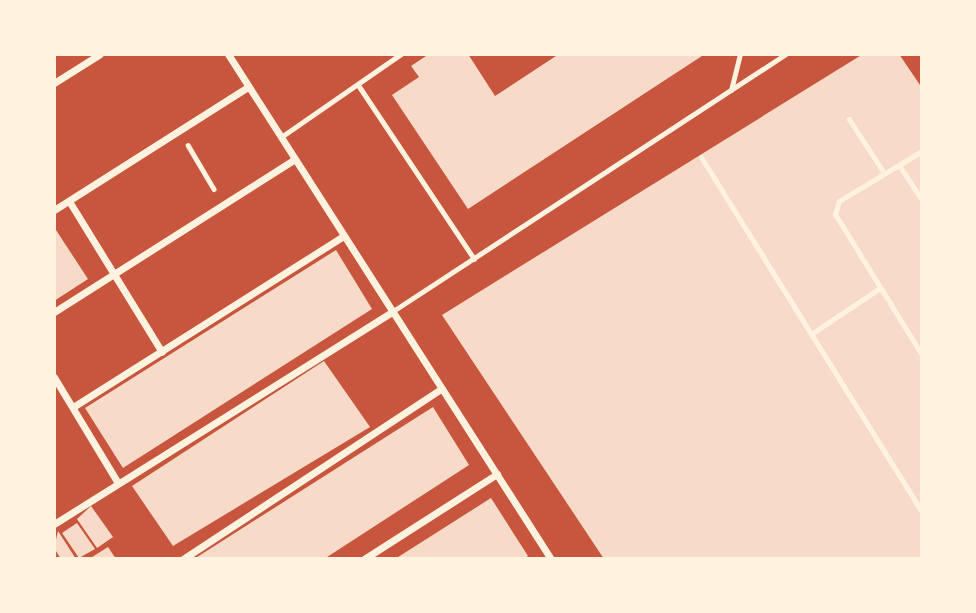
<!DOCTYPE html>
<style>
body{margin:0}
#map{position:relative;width:976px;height:613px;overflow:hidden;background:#c8553d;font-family:"Varela Round",sans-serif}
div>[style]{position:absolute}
.building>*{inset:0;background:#f7dbc8}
.path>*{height:4.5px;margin:-2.25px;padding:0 2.25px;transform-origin:2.25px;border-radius:2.25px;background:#fff3e0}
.service>*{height:5px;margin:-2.5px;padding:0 2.5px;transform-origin:2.5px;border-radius:2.5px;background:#fff3e0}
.minor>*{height:7px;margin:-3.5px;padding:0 3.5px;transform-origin:3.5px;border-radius:3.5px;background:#fff3e0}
span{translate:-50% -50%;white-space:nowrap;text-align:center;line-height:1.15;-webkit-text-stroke:5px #fff3e0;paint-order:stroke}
.frame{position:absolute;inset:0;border:56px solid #fff3e0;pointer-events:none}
</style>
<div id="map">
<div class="building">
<i style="clip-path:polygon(429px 54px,468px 54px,495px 96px,559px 54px,705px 54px,468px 209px,392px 95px,419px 77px,411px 66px)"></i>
<i style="clip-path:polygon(863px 54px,899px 54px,922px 88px,922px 559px,604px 559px,442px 315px)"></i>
<i style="clip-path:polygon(54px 227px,88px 279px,54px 301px)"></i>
<i style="clip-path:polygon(336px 250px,372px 309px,123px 468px,85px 408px)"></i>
<i style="clip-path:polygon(324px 361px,370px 427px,173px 546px,132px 486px)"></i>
<i style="clip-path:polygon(433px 407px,469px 465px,324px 559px,194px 559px)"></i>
<i style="clip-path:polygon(491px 498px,528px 556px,523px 559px,395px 559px)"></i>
<i style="clip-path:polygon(91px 506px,113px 537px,97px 548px,77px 519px)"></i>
<i style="clip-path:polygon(77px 523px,95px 549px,79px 558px,62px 533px)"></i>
<i style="clip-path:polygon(58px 531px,76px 559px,61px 559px,54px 548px)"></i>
<i style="clip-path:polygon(108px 547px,116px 559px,89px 559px)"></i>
</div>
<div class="path">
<i style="left:188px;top:145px;width:51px;rotate:59.4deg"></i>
</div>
<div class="service">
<i style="left:358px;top:85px;width:209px;rotate:56.3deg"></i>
<i style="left:731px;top:90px;width:37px;rotate:-76deg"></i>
<i style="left:849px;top:119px;width:64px;rotate:57.1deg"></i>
<i style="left:281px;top:137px;width:146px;rotate:-34.7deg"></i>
<i style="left:922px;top:151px;width:97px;rotate:148.9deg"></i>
<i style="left:839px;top:201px;width:14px;rotate:107deg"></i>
<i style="left:835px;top:214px;width:166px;rotate:58.3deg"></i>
<i style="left:701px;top:157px;width:418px;rotate:58.1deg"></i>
<i style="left:899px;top:165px;width:42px;rotate:56.7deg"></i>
<i style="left:390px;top:313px;width:473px;rotate:-33.2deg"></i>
<i style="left:811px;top:334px;width:83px;rotate:-33.7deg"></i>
</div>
<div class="minor">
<i style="left:228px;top:54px;width:599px;rotate:57.4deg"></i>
<i style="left:54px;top:83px;width:54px;rotate:-32.2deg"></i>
<i style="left:69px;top:201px;width:177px;rotate:58.4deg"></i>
<i style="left:54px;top:210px;width:230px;rotate:-32.4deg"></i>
<i style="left:54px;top:312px;width:285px;rotate:-32.4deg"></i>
<i style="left:54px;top:377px;width:124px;rotate:58.9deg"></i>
<i style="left:73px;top:407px;width:320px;rotate:-32.3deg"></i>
<i style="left:54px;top:524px;width:397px;rotate:-32.1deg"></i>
<i style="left:183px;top:559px;width:310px;rotate:-33.4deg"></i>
<i style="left:364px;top:559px;width:158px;rotate:-32.6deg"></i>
</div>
<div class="frame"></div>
</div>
